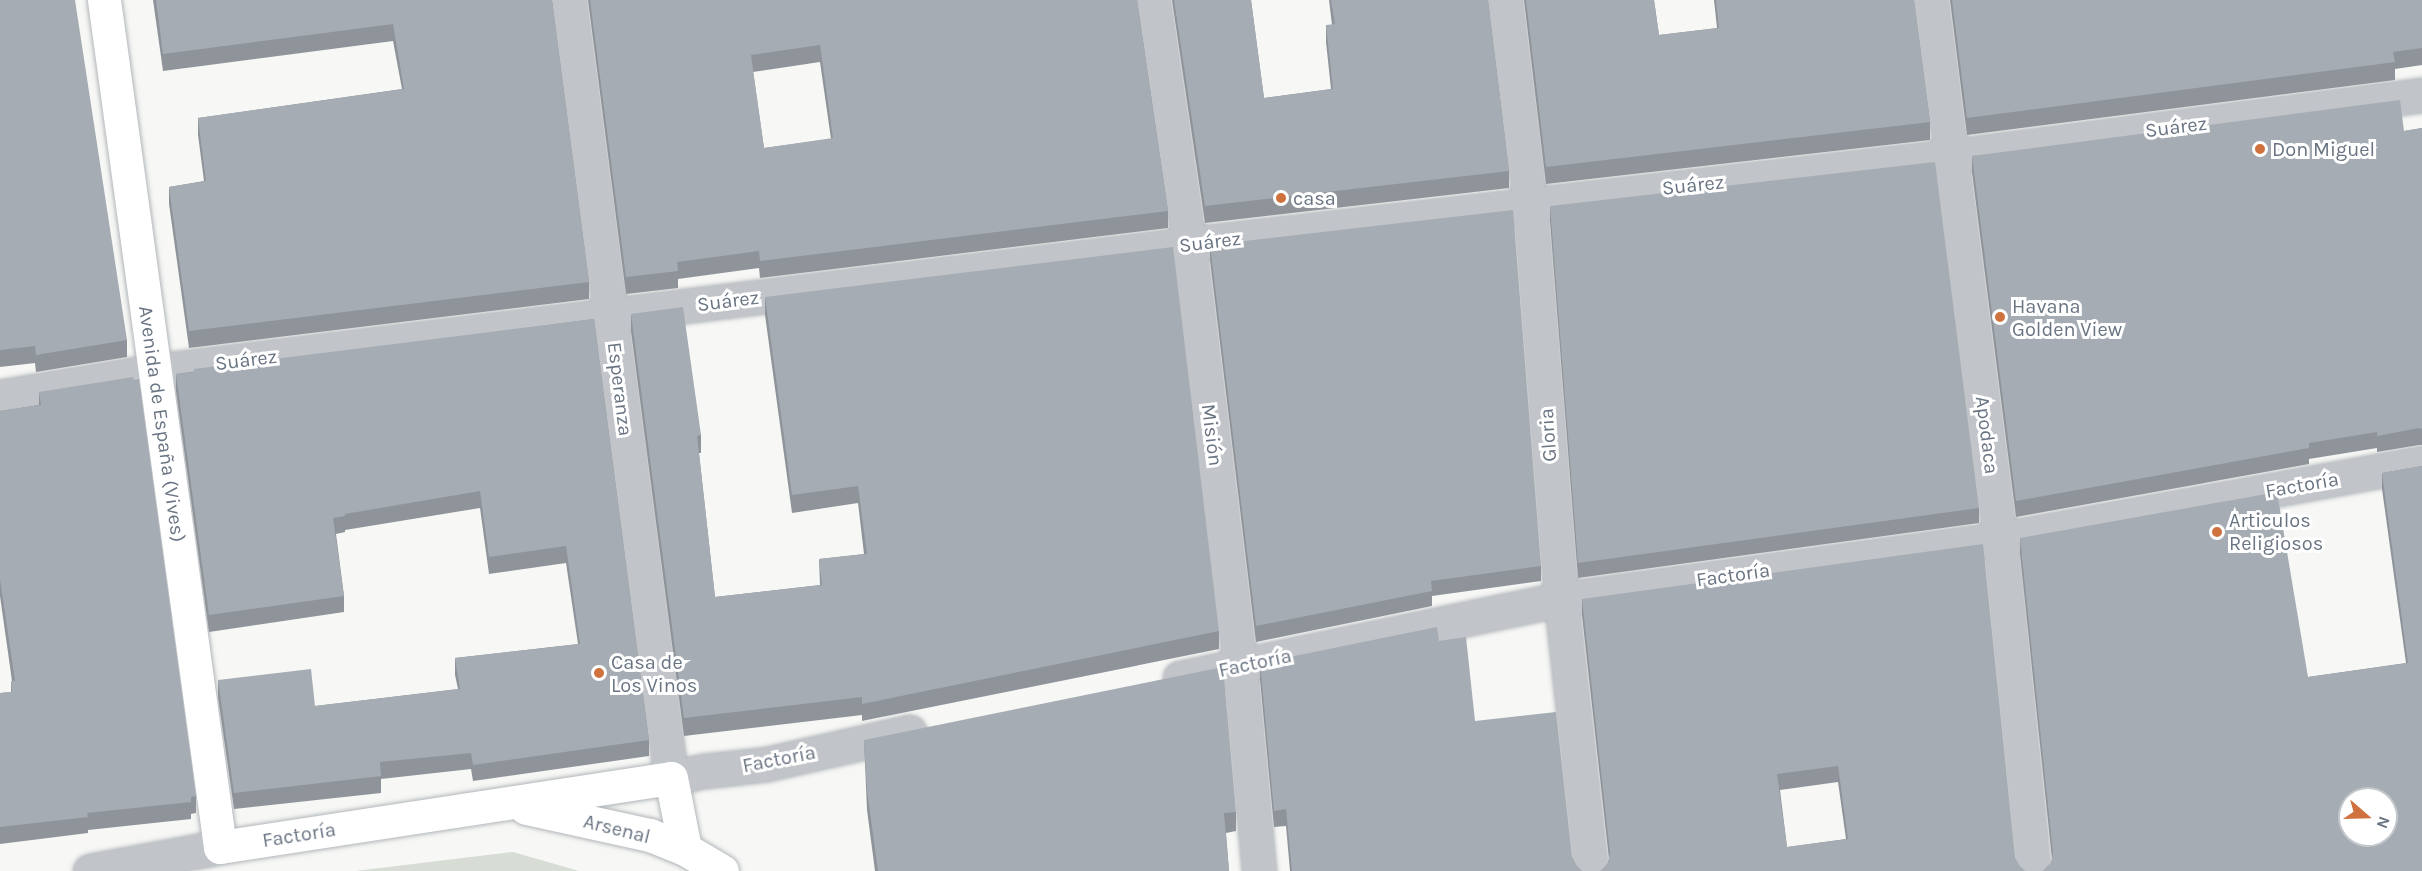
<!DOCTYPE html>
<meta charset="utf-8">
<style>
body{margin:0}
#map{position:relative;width:2422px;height:871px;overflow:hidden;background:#f7f8f5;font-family:Karla,sans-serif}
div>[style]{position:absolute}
.green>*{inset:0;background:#d7dcd5}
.roads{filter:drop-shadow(0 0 2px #b2b6bb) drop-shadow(0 0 2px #b2b6bb)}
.street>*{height:33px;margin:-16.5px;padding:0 16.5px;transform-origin:16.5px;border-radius:16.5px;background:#c1c4c8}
.secondary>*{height:33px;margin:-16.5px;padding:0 16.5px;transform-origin:16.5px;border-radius:16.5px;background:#fff}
.wall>*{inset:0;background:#8f949a}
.building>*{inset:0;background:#a6acb3}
.dots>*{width:16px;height:16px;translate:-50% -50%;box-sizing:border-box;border:3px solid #fff;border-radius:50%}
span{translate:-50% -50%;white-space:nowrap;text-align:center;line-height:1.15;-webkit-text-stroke:6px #fff;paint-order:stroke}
.street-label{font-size:20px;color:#6a7583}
.poi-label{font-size:20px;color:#6a7583}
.left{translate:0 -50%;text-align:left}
.north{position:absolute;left:2338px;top:787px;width:60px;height:60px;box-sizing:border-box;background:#fff;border:2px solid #c3c8cd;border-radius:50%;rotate:110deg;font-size:16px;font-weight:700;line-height:24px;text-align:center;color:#6a7583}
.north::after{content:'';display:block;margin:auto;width:21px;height:27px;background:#d0723d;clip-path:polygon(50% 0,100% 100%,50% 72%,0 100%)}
</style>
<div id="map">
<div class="green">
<i style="clip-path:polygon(513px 852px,579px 871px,355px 871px)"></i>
</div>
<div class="roads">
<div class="street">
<i style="left:569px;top:0;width:785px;rotate:82.53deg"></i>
<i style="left:671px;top:778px;width:35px;rotate:-12deg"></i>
<i style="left:705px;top:771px;width:62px;rotate:-6.4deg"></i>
<i style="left:767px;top:764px;width:146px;rotate:-12.7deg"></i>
<i style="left:1153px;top:0;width:247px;rotate:81.6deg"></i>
<i style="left:1189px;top:244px;width:425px;rotate:83.1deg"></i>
<i style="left:1240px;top:666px;width:206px;rotate:84.7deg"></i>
<i style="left:1505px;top:0;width:206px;rotate:83deg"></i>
<i style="left:1530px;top:204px;width:396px;rotate:85.5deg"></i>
<i style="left:1561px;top:599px;width:274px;rotate:83.7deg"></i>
<i style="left:1931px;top:0;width:543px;rotate:82.7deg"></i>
<i style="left:2000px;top:539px;width:334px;rotate:84.2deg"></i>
<i style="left:0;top:397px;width:157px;rotate:-9.5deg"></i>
<i style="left:155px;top:371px;width:1042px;rotate:-7deg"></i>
<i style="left:1189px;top:244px;width:768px;rotate:-6.58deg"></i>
<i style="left:1952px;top:156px;width:474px;rotate:-7.4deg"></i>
<i style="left:1180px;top:678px;width:389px;rotate:-11.7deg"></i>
<i style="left:1561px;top:599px;width:443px;rotate:-7.8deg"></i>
<i style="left:2000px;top:539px;width:429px;rotate:-10.2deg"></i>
<i style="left:90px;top:871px;width:132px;rotate:-10.5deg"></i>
</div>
<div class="secondary">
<i style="left:104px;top:0;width:855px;rotate:82.2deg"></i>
<i style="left:220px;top:847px;width:456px;rotate:-8.7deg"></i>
<i style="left:671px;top:778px;width:72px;rotate:78.8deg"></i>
<i style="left:526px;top:808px;width:127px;rotate:12.3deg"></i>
<i style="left:650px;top:835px;width:38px;rotate:22deg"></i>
<i style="left:685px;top:849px;width:43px;rotate:30.7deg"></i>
</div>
</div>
<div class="wall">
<i style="clip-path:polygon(0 0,127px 340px,127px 357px,36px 372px,35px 363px,0 367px)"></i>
<i style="clip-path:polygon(153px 0,552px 0,589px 282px,589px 299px,189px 348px,169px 204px,169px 187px,204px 181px,198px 135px,198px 118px,402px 89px,393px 41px,163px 71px)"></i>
<i style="clip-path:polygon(evenodd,588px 0,1137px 0,1168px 211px,1168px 228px,760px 278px,759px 268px,678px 279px,678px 288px,626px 294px,588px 0,820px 62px,831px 139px,764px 148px,753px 72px,820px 62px)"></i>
<i style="clip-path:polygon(1172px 0,1251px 0,1264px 98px,1331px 89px,1326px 42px,1326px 25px,1332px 25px,1329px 0,1488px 0,1509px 171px,1509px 188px,1205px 223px)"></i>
<i style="clip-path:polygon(1524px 0,1654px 0,1659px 35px,1717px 28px,1714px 0,1914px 0,1930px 122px,1930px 140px,1546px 184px)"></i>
<i style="clip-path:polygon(1950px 0,2422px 0,2422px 65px,2395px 69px,2395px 80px,1967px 135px)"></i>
<i style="clip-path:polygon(2422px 128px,2422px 445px,2419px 445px,2377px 452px,2377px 448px,2309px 459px,2309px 464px,2016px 517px,1972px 172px,1972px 156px,2404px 131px)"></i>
<i style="clip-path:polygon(1550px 206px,1979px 508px,1979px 523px,1578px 578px,1550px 221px)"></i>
<i style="clip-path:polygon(1210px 245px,1541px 566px,1541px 581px,1432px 596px,1432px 606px,1256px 642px,1210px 260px)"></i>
<i style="clip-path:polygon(765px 297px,1219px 631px,1219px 649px,862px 721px,862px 715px,684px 736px,631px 331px,631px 314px,701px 435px,701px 453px,699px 453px,715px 597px,820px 585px,819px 559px,864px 554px,858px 503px,792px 513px,765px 315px)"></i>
<i style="clip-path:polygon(594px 319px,649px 740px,649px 756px,473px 781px,471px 769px,381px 779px,381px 793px,234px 809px,218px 697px,218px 680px,315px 706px,458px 689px,455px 675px,455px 658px,578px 644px,566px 563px,489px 574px,480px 508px,345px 530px,345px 532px,336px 534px,344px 596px,344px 612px,209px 632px,176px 391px,176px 374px)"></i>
<i style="clip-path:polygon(39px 392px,196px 796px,196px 813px,191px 814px,191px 819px,88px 830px,88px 833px,0 844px,0 693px,11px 692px,11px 681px,12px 681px,0 596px,0 411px,39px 405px)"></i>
<i style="clip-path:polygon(2422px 466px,2422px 871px,2045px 869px,2051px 863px,2052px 859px,2020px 554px,2020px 538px,2308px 677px,2406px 663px,2382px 489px,2382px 473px)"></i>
<i style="clip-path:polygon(evenodd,1582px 599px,2015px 857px,1603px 869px,1608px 863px,1609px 859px,1582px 615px,1582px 599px,1838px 782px,1846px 839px,1787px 847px,1780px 790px,1838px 782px)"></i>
<i style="clip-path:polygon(1439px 641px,1475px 721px,1572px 857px,1576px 865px,1582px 871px,1290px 871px,1286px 826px,1274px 827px,1260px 679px,1260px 663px)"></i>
<i style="clip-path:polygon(864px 740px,1236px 812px,1236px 831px,1226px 833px,1229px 871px,875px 871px,867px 810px)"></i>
</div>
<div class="building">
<i style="clip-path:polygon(0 0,75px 0,127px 340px,36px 355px,35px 346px,0 350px)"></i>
<i style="clip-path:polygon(156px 0,552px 0,589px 282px,189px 331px,169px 187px,206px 181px,198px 118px,404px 89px,393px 24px,163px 54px)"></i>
<i style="clip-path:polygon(evenodd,590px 0,1137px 0,1168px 211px,760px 261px,759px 251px,677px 262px,678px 271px,626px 277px,590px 0,820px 45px,833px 138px,764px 148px,751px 55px,820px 45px)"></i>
<i style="clip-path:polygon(1174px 0,1251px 0,1264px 98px,1333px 89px,1326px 25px,1335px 24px,1331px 0,1488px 0,1509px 171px,1205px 206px)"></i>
<i style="clip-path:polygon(1526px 0,1654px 0,1659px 35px,1719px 28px,1716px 0,1914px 0,1930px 122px,1546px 167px)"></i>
<i style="clip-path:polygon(1952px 0,2422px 0,2422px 48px,2393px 52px,2395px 62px,1967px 118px)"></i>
<i style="clip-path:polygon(2400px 100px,2404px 131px,2422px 128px,2422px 429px,2419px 428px,2377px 436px,2377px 432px,2309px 443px,2309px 448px,2016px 501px,1972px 156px)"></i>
<i style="clip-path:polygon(1935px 162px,1979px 508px,1578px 563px,1550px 206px)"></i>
<i style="clip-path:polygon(1513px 210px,1541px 566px,1431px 581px,1432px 591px,1256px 626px,1210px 245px)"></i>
<i style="clip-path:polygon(1173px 247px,1219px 631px,862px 704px,862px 697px,684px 718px,631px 314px,683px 307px,701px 435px,697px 436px,715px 597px,822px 585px,819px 559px,867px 554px,858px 486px,792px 495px,765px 297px)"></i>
<i style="clip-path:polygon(594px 319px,649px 740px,473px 765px,471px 753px,380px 762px,381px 776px,234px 793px,218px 680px,311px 669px,315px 706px,460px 689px,455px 658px,580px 644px,566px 546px,489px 557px,480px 491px,345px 514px,345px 516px,333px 518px,344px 596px,209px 615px,176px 374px,194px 372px,194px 369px)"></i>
<i style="clip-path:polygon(133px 377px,134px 380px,139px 379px,196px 796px,191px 797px,191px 802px,87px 813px,88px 817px,0 827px,0 693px,12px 692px,11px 681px,15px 681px,0 579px,0 411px,41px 405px,39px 392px)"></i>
<i style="clip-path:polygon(evenodd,2422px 466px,2422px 871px,2042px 871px,2045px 869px,2051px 863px,2053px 853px,2020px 538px,2277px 492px,2308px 677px,2408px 663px,2382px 473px,2422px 466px,2350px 799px,2386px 799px,2386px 835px,2350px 835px,2350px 799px)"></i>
<i style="clip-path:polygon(evenodd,1983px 544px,2015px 857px,2019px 865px,2025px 871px,1599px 871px,1603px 869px,1608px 863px,1610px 853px,1582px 599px,1983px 544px,1838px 766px,1848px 839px,1787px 847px,1777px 774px,1838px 766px)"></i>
<i style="clip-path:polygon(1437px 627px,1439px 641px,1466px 637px,1475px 721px,1556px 712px,1572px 857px,1576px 865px,1582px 871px,1292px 871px,1286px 809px,1274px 811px,1260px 663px)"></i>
<i style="clip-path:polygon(1223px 667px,1236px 812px,1224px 813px,1229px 871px,878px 871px,867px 790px,864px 740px)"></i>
</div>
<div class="dots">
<i style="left:2260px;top:149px;background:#d0723d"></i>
<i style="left:1281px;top:198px;background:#d0723d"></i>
<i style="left:2000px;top:317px;background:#d0723d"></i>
<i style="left:2217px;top:532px;background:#d0723d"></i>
<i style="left:599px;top:673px;background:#d0723d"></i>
</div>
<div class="street-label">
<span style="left:2176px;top:127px;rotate:-7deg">Suárez</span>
<span style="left:1693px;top:185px;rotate:-6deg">Suárez</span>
<span style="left:1210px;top:242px;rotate:-7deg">Suárez</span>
<span style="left:728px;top:301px;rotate:-7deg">Suárez</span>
<span style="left:246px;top:360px;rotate:-7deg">Suárez</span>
<span style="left:620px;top:389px;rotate:83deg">Esperanza</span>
<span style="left:162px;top:424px;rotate:82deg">Avenida de España (Vives)</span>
<span style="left:1212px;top:435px;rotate:83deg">Misión</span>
<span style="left:1548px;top:435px;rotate:-94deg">Gloria</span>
<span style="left:1987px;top:435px;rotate:83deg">Apodaca</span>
<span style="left:2302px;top:485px;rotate:-10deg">Factoría</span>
<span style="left:1733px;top:575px;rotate:-8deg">Factoría</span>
<span style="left:1255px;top:663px;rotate:-12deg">Factoría</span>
<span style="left:779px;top:759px;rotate:-11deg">Factoría</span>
<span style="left:617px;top:829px;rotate:14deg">Arsenal</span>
<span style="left:299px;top:835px;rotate:-9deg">Factoría</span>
</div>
<div class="poi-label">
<span class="left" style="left:2272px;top:149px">Don Miguel</span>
<span class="left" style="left:1293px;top:198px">casa</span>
<span class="left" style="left:2012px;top:318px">Havana<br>Golden View</span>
<span class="left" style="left:2229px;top:532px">Articulos<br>Religiosos</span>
<span class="left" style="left:611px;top:674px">Casa de<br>Los Vinos</span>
</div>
<div class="north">N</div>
</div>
